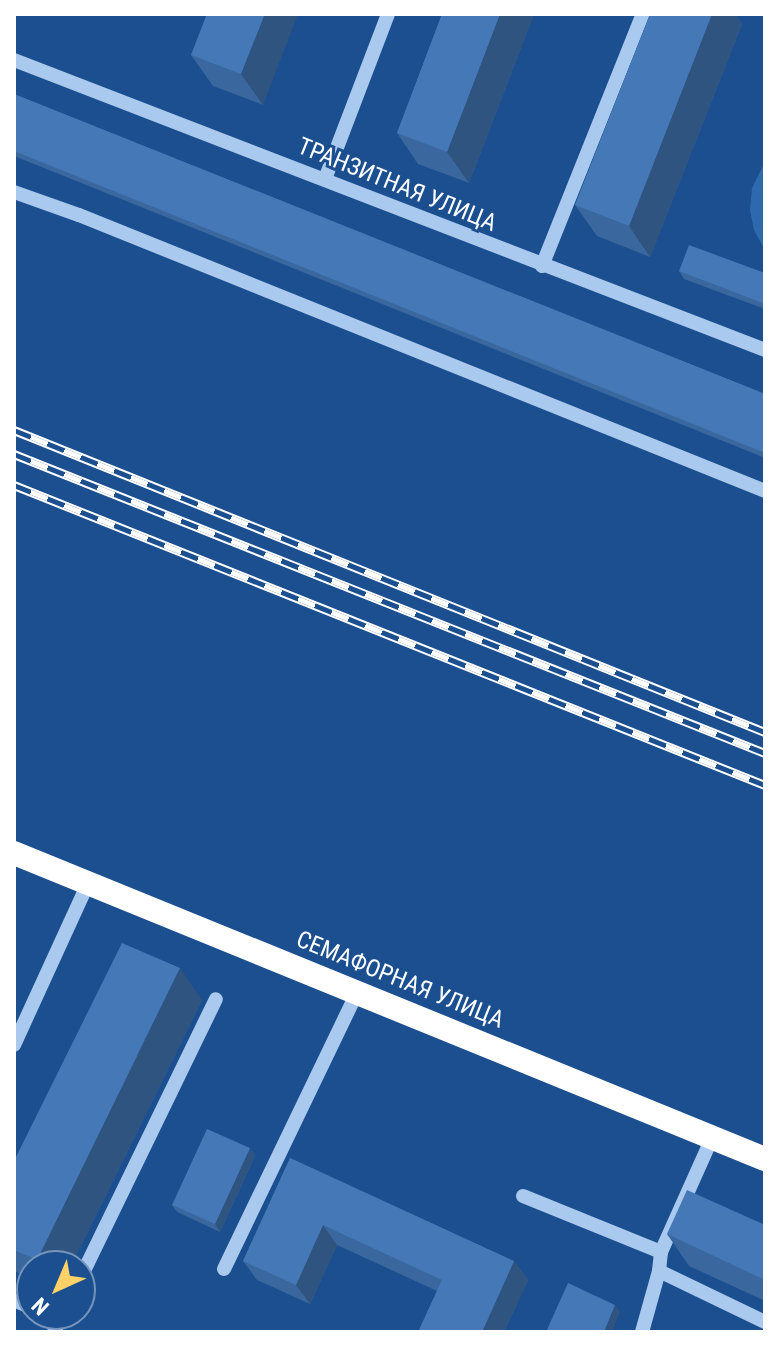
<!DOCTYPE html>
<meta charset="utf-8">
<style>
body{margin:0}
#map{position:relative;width:779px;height:1346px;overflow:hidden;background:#1b4f8f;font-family:"Roboto Condensed",sans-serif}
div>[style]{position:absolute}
.green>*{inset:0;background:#2e69ad}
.minor>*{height:14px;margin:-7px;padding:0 7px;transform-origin:7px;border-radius:7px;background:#a9c9ee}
.highway>*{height:24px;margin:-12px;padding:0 12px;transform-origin:12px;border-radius:12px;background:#fff}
.rail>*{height:9px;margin-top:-4.5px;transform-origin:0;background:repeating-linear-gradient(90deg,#1b4f8f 0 18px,#fff 0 36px);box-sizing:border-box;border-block:2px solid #fff}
.wall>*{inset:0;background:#3a679d}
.shaded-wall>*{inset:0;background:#305480}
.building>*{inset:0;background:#4478b7}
span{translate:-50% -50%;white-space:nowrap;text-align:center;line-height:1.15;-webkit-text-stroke:6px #1b4f8f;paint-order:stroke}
.street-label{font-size:24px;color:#fff}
.frame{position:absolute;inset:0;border:16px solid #fff;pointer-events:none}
.north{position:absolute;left:16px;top:1250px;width:80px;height:80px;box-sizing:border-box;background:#1b4f8f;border:2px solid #7695bc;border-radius:50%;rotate:224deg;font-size:22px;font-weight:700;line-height:32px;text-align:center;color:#fff}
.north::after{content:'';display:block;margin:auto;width:28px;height:36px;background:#ffd166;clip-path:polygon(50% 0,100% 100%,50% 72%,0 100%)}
</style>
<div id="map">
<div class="green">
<i style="clip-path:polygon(765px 162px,765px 250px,754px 230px,750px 210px,752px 188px)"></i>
</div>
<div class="minor">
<i style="left:14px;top:60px;width:805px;rotate:21.11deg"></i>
<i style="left:325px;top:179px;width:177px;rotate:-69.1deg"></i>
<i style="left:14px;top:192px;width:69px;rotate:19.5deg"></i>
<i style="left:79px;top:215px;width:739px;rotate:21.92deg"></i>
<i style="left:542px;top:266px;width:271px;rotate:-68.2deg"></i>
<i style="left:14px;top:1045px;width:178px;rotate:-65.4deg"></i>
<i style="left:712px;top:1138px;width:125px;rotate:114.1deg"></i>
<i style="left:661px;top:1252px;width:19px;rotate:96deg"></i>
<i style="left:659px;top:1271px;width:118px;rotate:25.7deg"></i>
<i style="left:523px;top:1196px;width:149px;rotate:22.1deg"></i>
<i style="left:224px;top:1269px;width:306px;rotate:-64.3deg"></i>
<i style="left:80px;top:1279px;width:311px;rotate:-64.1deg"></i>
<i style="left:14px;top:1300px;width:20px;rotate:24deg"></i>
<i style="left:54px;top:1332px;width:20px;rotate:-63deg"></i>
<i style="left:642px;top:1332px;width:63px;rotate:-74.4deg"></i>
</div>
<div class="highway">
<i style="left:14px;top:853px;width:811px;rotate:22.17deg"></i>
</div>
<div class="rail">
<i style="left:14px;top:430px;width:809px;rotate:21.91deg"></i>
<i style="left:14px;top:454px;width:808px;rotate:21.71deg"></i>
<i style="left:14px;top:485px;width:809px;rotate:21.78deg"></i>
</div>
<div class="wall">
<i style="clip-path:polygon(207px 14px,263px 105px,213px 86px,191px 55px)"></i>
<i style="clip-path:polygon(442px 14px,534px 14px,469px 183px,418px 164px,397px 133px)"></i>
<i style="clip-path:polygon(650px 14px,735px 14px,742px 24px,650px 257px,597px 236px,575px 205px)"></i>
<i style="clip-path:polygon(14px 94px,765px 394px,765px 458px,14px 156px)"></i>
<i style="clip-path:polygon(679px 271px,765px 273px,765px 309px,684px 279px)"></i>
<i style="clip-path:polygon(202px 1000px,71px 1266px,32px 1266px,32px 1279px,14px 1271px,14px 1161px)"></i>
<i style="clip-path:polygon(250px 1148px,255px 1156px,220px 1232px,177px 1212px,172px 1205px)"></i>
<i style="clip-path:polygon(290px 1158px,514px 1261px,528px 1280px,504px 1332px,418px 1332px,437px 1291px,337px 1245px,310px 1304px,257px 1280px,243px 1261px)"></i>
<i style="clip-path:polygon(765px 1225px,765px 1301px,689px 1266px,667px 1234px)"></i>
</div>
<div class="shaded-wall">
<i style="clip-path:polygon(265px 14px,298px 14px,263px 105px,241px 74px)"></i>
<i style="clip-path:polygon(500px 14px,534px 14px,469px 183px,447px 152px)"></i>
<i style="clip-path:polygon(712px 14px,735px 14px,742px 24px,650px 257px,629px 226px)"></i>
<i style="clip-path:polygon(180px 968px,202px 1000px,71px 1266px,41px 1266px,37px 1260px)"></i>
<i style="clip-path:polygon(250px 1148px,255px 1156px,220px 1232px,215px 1224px)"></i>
<i style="clip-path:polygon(323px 1225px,337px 1245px,310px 1304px,296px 1285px)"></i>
<i style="clip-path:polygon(514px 1261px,528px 1280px,504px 1332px,482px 1332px)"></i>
<i style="clip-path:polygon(615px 1305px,620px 1312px,612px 1332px,604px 1332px)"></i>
</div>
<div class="building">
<i style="clip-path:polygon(207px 14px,265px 14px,241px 74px,191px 55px)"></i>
<i style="clip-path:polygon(442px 14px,500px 14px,447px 152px,397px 133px)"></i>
<i style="clip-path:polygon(650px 14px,712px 14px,629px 226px,575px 205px)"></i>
<i style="clip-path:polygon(14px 94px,765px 394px,765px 453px,14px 151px)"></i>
<i style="clip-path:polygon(689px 245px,765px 273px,765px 304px,679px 271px)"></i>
<i style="clip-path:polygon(122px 943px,180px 968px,37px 1260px,14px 1250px,14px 1161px)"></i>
<i style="clip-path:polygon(207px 1129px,250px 1148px,215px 1224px,172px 1205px)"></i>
<i style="clip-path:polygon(290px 1158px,514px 1261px,482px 1332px,418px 1332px,442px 1280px,323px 1225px,296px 1285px,243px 1261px)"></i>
<i style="clip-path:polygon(687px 1190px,765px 1225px,765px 1280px,667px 1234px)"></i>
<i style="clip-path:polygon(568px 1283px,615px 1305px,604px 1332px,546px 1332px)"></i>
</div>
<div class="street-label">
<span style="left:397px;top:185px;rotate:22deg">ТРАНЗИТНАЯ УЛИЦА</span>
<span style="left:400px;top:980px;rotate:22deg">СЕМАФОРНАЯ УЛИЦА</span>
</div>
<div class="frame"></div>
<div class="north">N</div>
</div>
